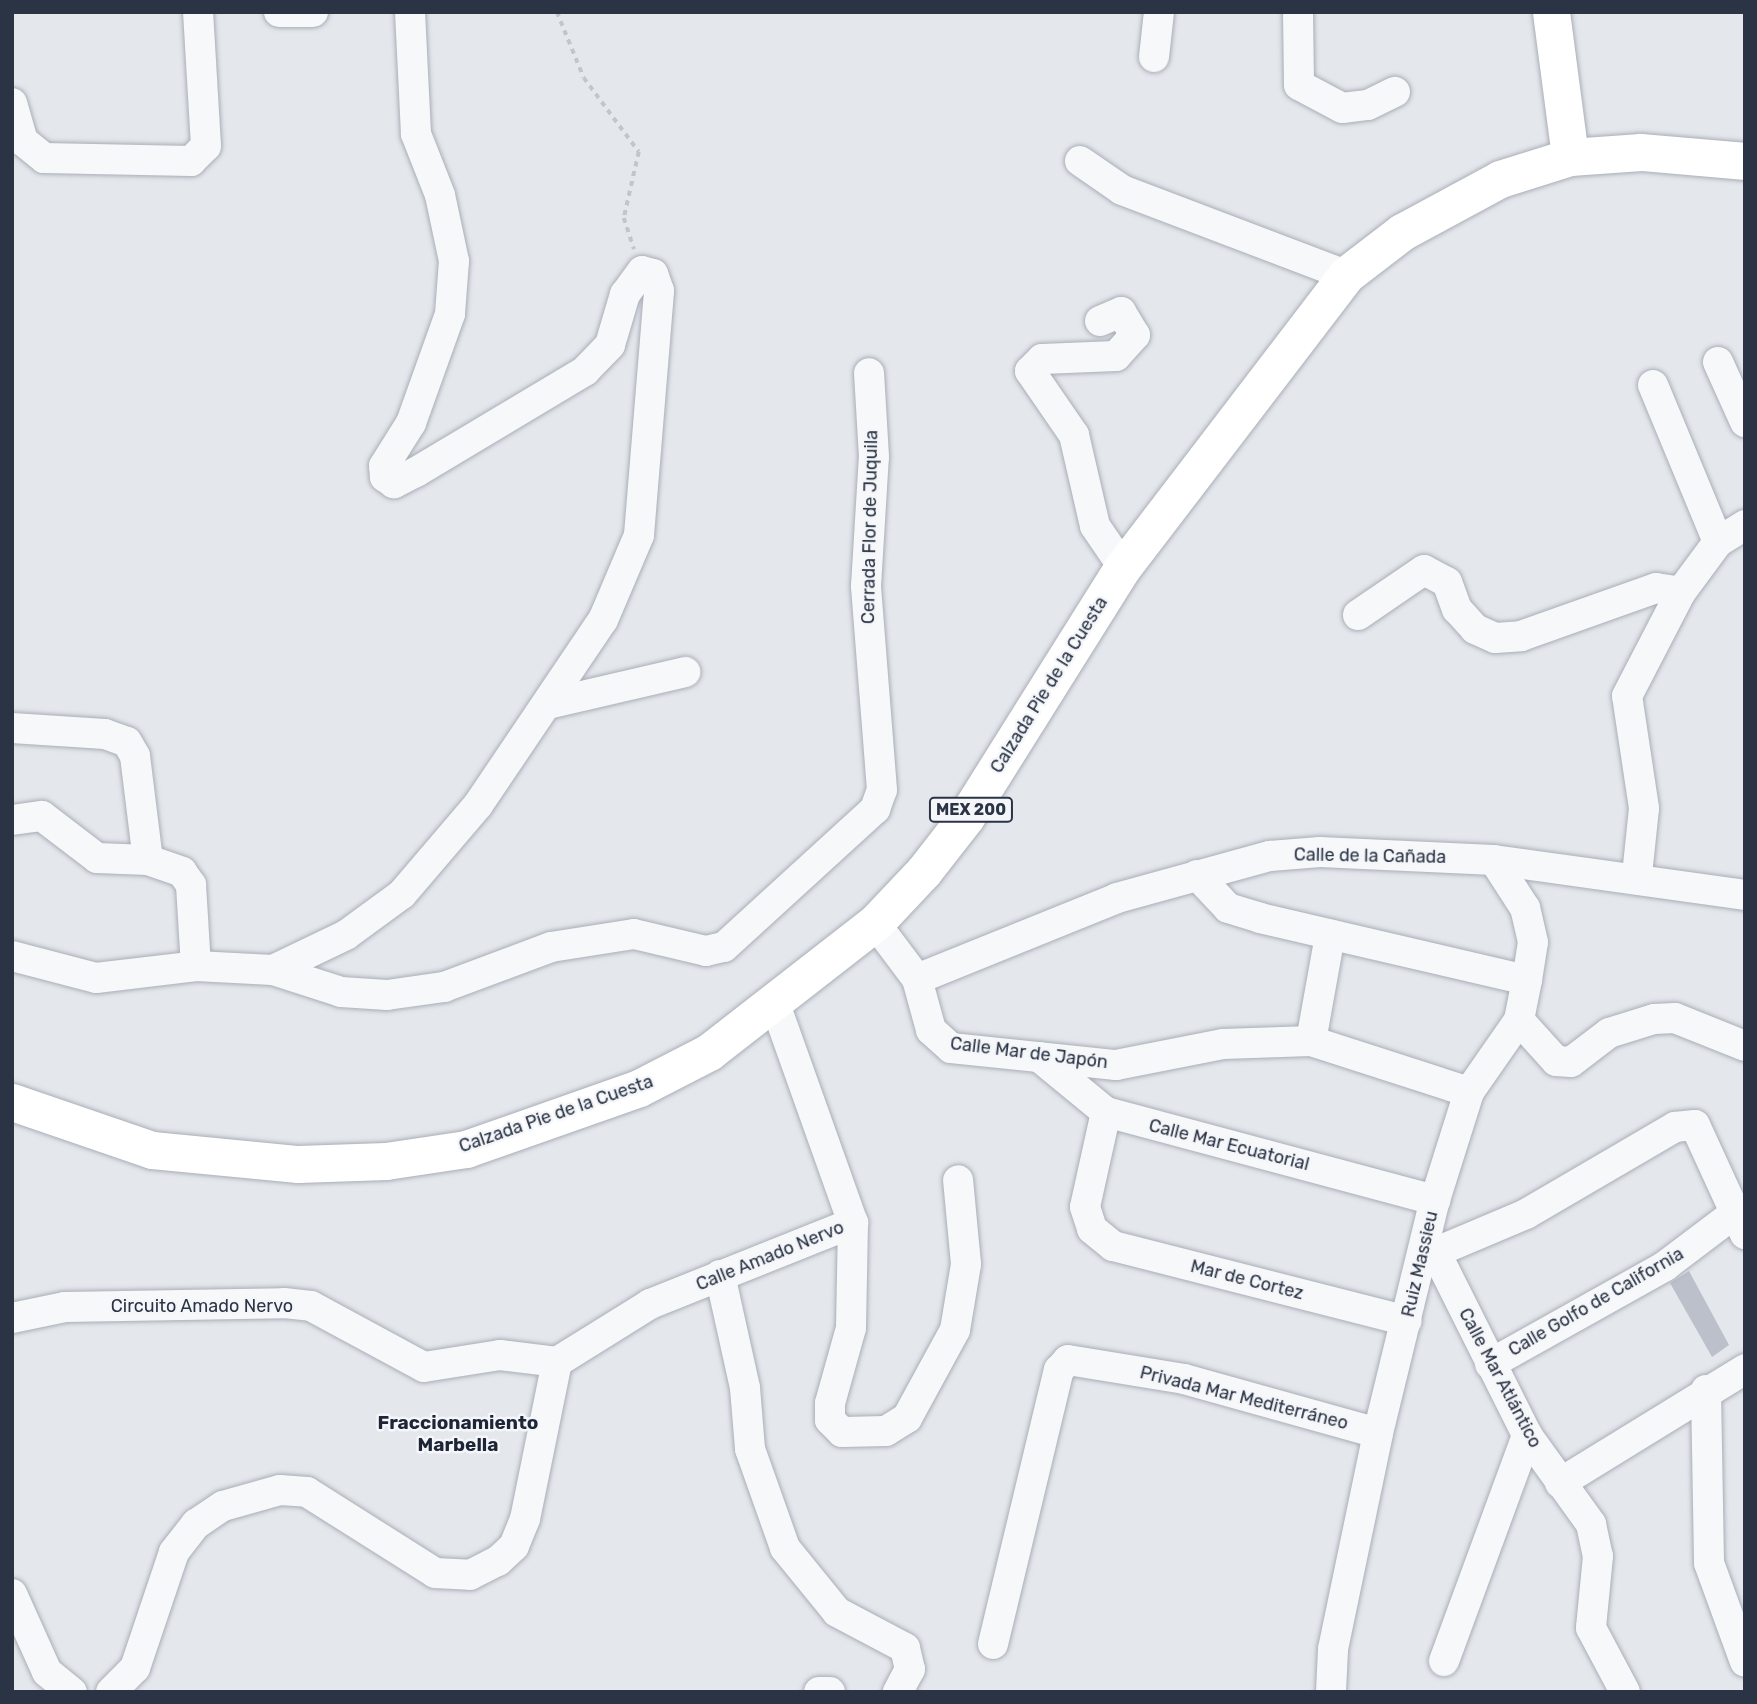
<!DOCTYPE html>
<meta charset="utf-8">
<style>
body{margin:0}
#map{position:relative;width:1757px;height:1704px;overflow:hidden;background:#e4e7ec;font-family:Rubik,sans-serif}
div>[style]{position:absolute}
.building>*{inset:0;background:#bbc0ca}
.path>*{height:3.5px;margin-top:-1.75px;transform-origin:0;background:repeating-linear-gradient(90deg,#c2c5cb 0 5px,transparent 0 10px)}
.roads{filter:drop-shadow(0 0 2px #a9aeb7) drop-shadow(0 0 2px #a9aeb7)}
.minor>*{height:30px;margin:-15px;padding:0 15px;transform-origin:15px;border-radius:15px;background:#f7f8fa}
.major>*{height:37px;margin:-18.5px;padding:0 18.5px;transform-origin:18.5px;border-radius:18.5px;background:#fff}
span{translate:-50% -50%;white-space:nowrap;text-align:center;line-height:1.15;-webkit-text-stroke:5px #f4f6f9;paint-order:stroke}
.shield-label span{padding:2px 5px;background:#f4f6f9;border:2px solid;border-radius:5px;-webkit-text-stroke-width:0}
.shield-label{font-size:16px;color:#2b3445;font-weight:700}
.street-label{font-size:18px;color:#2b3445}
.neighbourhood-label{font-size:19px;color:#1d2536;font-weight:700}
.frame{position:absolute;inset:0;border:14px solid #2b3445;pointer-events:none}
</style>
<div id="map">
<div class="building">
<i style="clip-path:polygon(1689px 1271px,1729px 1345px,1712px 1357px,1670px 1283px)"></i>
</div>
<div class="path">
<i style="left:557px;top:12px;width:71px;rotate:67.8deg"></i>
<i style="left:584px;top:78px;width:92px;rotate:53.4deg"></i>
<i style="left:639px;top:152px;width:68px;rotate:102.8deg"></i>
<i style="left:624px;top:218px;width:33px;rotate:72deg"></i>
</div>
<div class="roads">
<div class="minor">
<i style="left:279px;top:12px;width:34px"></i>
<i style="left:1298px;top:12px;width:73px;rotate:89.2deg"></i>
<i style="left:1299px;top:85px;width:49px;rotate:28.1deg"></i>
<i style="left:1342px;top:108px;width:26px;rotate:-7deg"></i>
<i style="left:1368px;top:105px;width:30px;rotate:-26deg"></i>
<i style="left:1154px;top:57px;width:45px;rotate:-83.7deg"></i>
<i style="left:12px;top:103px;width:40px;rotate:74deg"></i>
<i style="left:23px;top:141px;width:27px;rotate:39deg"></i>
<i style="left:44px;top:158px;width:147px;rotate:1.2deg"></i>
<i style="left:191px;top:161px;width:21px;rotate:-45deg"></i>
<i style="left:206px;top:146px;width:134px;rotate:-93.4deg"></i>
<i style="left:1080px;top:161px;width:51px;rotate:34.6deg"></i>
<i style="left:1122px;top:190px;width:240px;rotate:20.8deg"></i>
<i style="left:1100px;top:321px;width:23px;rotate:-23deg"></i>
<i style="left:1121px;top:312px;width:27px;rotate:59deg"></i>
<i style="left:1135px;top:335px;width:28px;rotate:132deg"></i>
<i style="left:1116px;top:356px;width:74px;rotate:177.7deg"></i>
<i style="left:1042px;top:359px;width:17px;rotate:135deg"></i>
<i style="left:1030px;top:371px;width:78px;rotate:55.5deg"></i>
<i style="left:1074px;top:435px;width:93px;rotate:77deg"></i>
<i style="left:1095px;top:526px;width:50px;rotate:55.7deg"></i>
<i style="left:1718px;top:362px;width:66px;rotate:65.8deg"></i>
<i style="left:1653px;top:385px;width:170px;rotate:67.5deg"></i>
<i style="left:1358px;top:615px;width:80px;rotate:-34.3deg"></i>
<i style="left:1424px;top:570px;width:26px;rotate:28deg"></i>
<i style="left:1447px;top:582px;width:29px;rotate:70deg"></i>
<i style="left:1457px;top:609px;width:27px;rotate:48deg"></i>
<i style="left:1475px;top:629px;width:22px;rotate:24deg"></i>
<i style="left:1495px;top:638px;width:26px;rotate:-4deg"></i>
<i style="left:1521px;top:636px;width:143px;rotate:-19.6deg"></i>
<i style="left:1656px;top:588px;width:25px;rotate:9deg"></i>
<i style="left:552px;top:703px;width:137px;rotate:-13.1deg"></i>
<i style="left:12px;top:728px;width:93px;rotate:3.7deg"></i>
<i style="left:105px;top:734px;width:23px;rotate:20deg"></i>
<i style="left:127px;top:742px;width:16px;rotate:60deg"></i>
<i style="left:135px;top:756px;width:105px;rotate:82.9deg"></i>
<i style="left:12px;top:820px;width:30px;rotate:-8deg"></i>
<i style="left:42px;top:816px;width:69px;rotate:37.4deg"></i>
<i style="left:97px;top:858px;width:51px;rotate:2.2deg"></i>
<i style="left:148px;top:860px;width:36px;rotate:19deg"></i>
<i style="left:182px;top:872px;width:16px;rotate:55deg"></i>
<i style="left:191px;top:885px;width:81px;rotate:86.5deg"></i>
<i style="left:1197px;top:875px;width:45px;rotate:46.8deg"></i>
<i style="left:1228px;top:908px;width:34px;rotate:17deg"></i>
<i style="left:1260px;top:918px;width:274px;rotate:13.1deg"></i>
<i style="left:1637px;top:875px;width:67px;rotate:-84deg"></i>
<i style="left:1644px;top:808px;width:113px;rotate:-98.6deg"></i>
<i style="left:1627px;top:696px;width:117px;rotate:-62.6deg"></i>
<i style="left:1681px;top:592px;width:62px;rotate:-53.5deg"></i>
<i style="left:1718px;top:542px;width:32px;rotate:-32deg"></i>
<i style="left:875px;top:923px;width:70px;rotate:53.1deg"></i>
<i style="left:917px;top:979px;width:216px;rotate:-22deg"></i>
<i style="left:1117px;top:898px;width:159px;rotate:-15.4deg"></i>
<i style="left:1270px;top:856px;width:50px;rotate:-4.6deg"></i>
<i style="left:1320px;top:852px;width:174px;rotate:2.6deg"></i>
<i style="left:1494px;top:860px;width:253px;rotate:7.9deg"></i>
<i style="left:12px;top:956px;width:87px;rotate:14.7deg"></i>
<i style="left:96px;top:978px;width:101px;rotate:-6.8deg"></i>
<i style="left:196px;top:966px;width:77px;rotate:3deg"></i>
<i style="left:273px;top:970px;width:71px;rotate:17.9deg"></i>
<i style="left:341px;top:992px;width:46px;rotate:3.7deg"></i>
<i style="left:387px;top:995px;width:58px;rotate:-8deg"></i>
<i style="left:444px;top:987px;width:114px;rotate:-20.5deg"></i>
<i style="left:551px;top:947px;width:84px;rotate:-8.9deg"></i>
<i style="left:634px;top:934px;width:74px;rotate:13.3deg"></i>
<i style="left:706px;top:951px;width:18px;rotate:-13deg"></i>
<i style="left:724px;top:947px;width:205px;rotate:-42.4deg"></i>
<i style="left:875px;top:809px;width:20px;rotate:-70deg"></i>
<i style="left:882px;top:790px;width:205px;rotate:-94.5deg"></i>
<i style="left:866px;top:586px;width:129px;rotate:-86.5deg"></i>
<i style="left:874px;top:457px;width:84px;rotate:-93.4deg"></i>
<i style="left:273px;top:970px;width:81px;rotate:-25.6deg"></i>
<i style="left:346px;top:935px;width:69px;rotate:-36.2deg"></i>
<i style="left:402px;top:894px;width:117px;rotate:-49.5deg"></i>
<i style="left:478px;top:805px;width:223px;rotate:-56deg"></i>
<i style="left:603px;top:620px;width:92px;rotate:-67deg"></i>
<i style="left:639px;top:535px;width:245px;rotate:-85.3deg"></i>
<i style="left:659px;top:291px;width:18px;rotate:-109deg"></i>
<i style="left:653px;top:274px;width:11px;rotate:-165deg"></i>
<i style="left:642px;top:271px;width:29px;rotate:126deg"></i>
<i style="left:625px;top:294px;width:53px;rotate:106.4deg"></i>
<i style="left:610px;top:345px;width:36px;rotate:134deg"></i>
<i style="left:585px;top:371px;width:197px;rotate:149.1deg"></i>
<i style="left:416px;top:472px;width:25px;rotate:153deg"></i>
<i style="left:394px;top:483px;width:11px;rotate:-146deg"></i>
<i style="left:385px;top:477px;width:11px;rotate:-95deg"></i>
<i style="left:384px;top:466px;width:51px;rotate:-57.9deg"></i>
<i style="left:411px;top:423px;width:116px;rotate:-70.3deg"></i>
<i style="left:450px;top:314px;width:53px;rotate:-85.7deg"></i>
<i style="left:454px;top:261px;width:67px;rotate:-102deg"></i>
<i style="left:440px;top:195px;width:66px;rotate:-111.5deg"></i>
<i style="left:416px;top:134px;width:122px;rotate:-92.8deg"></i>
<i style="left:917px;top:979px;width:53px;rotate:74.6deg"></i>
<i style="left:931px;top:1030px;width:27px;rotate:42deg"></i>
<i style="left:951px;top:1048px;width:166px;rotate:5.9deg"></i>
<i style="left:1116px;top:1065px;width:109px;rotate:-11.1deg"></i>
<i style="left:1223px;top:1044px;width:88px;rotate:-2deg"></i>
<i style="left:1311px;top:1041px;width:166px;rotate:17.9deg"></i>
<i style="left:775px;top:1004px;width:232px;rotate:70.4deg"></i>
<i style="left:853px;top:1223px;width:105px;rotate:91.1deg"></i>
<i style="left:851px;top:1328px;width:78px;rotate:105.6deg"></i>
<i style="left:830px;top:1403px;width:17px;rotate:90deg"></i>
<i style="left:830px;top:1420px;width:17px;rotate:45deg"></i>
<i style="left:842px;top:1432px;width:44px;rotate:-1.3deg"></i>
<i style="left:886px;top:1431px;width:25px;rotate:-32deg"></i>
<i style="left:907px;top:1418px;width:100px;rotate:-61.4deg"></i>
<i style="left:955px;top:1330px;width:67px;rotate:-80.5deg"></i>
<i style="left:966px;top:1264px;width:84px;rotate:-95.4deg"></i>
<i style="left:1519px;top:1020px;width:55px;rotate:47.9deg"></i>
<i style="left:1556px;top:1061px;width:15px;rotate:4deg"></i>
<i style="left:1571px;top:1062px;width:48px;rotate:-37.3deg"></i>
<i style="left:1609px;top:1033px;width:47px;rotate:-17.3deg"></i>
<i style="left:1654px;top:1019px;width:21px;rotate:-3deg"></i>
<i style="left:1675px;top:1018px;width:75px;rotate:21.8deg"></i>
<i style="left:1311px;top:1041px;width:108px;rotate:-79.8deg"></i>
<i style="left:1039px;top:1057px;width:87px;rotate:39.4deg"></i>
<i style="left:1106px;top:1112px;width:341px;rotate:15deg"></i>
<i style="left:1106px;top:1112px;width:97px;rotate:102.5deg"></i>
<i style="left:1085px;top:1207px;width:23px;rotate:72deg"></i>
<i style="left:1092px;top:1229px;width:27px;rotate:39deg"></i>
<i style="left:1113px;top:1246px;width:303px;rotate:14.3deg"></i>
<i style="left:1436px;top:1253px;width:203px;rotate:63.4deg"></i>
<i style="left:1527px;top:1435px;width:110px;rotate:54.3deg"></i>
<i style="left:1591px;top:1524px;width:33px;rotate:78deg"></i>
<i style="left:1598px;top:1556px;width:72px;rotate:95.6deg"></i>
<i style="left:1591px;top:1628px;width:72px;rotate:62deg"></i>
<i style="left:1422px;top:1258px;width:113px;rotate:-22.9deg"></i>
<i style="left:1526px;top:1214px;width:173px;rotate:-30.3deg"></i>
<i style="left:1675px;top:1127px;width:20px;rotate:-6deg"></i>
<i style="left:1695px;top:1125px;width:120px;rotate:65.4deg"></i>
<i style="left:720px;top:1275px;width:116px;rotate:77.5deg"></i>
<i style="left:745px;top:1388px;width:61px;rotate:85.3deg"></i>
<i style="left:750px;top:1449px;width:105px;rotate:70.5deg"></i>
<i style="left:785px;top:1548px;width:82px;rotate:50.9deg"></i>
<i style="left:837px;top:1612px;width:77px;rotate:27.9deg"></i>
<i style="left:905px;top:1648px;width:22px;rotate:77deg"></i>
<i style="left:910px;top:1669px;width:26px;rotate:118deg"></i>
<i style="left:12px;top:1318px;width:54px;rotate:-11.7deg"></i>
<i style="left:65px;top:1307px;width:219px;rotate:-1deg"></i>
<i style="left:284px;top:1303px;width:27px;rotate:6deg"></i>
<i style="left:311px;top:1306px;width:128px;rotate:28.4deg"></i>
<i style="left:424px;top:1367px;width:77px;rotate:-9deg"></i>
<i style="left:500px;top:1355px;width:57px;rotate:7deg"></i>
<i style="left:557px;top:1362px;width:110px;rotate:-31.9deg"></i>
<i style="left:650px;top:1304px;width:219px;rotate:-21.8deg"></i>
<i style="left:1490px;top:1364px;width:201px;rotate:-29.2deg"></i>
<i style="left:1665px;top:1266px;width:88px;rotate:-37.1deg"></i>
<i style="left:1706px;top:1390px;width:173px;rotate:89deg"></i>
<i style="left:1709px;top:1563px;width:105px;rotate:70deg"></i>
<i style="left:1560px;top:1483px;width:217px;rotate:-31.6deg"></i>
<i style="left:12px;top:1594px;width:85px;rotate:65.8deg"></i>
<i style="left:47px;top:1672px;width:32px;rotate:39deg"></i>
<i style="left:993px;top:1644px;width:282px;rotate:-76.5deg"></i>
<i style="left:1059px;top:1370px;width:13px;rotate:-48deg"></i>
<i style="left:1068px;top:1360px;width:118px;rotate:9.3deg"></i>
<i style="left:1184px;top:1379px;width:201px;rotate:15.6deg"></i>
<i style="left:1444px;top:1661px;width:241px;rotate:-69.8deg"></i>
<i style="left:111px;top:1692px;width:34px;rotate:-45deg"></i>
<i style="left:135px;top:1668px;width:122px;rotate:-71.4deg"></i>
<i style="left:174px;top:1552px;width:36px;rotate:-52deg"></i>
<i style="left:196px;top:1524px;width:32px;rotate:-34deg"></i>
<i style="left:223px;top:1506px;width:59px;rotate:-15.7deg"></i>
<i style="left:280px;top:1490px;width:27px;rotate:4deg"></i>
<i style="left:307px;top:1492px;width:151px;rotate:32.3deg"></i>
<i style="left:435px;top:1573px;width:35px;rotate:3deg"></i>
<i style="left:470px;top:1575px;width:31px;rotate:-27deg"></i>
<i style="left:498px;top:1561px;width:22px;rotate:-43deg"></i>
<i style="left:514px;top:1546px;width:29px;rotate:-68deg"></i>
<i style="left:525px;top:1519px;width:160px;rotate:-78.5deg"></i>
<i style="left:819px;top:1692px;width:11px"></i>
<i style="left:1331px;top:1692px;width:43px;rotate:-87.3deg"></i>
<i style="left:1333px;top:1649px;width:221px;rotate:-78.2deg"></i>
<i style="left:1378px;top:1433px;width:240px;rotate:-76.3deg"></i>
<i style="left:1435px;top:1200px;width:113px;rotate:-72.5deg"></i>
<i style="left:1469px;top:1092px;width:88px;rotate:-55.2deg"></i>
<i style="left:1519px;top:1020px;width:41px;rotate:-78.7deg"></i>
<i style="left:1527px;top:980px;width:38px;rotate:-81deg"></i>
<i style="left:1533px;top:942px;width:35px;rotate:-103deg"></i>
<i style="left:1525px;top:908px;width:57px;rotate:-122.9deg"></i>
</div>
<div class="major">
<i style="left:1551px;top:12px;width:146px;rotate:82.5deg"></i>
<i style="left:12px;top:1102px;width:148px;rotate:18.9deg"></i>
<i style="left:152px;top:1150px;width:147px;rotate:5.5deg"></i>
<i style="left:298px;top:1164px;width:88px;rotate:-2deg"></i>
<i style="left:386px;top:1161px;width:81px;rotate:-8.5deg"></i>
<i style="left:466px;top:1149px;width:183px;rotate:-19.4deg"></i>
<i style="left:639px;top:1088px;width:79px;rotate:-27.2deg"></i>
<i style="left:709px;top:1052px;width:210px;rotate:-37.9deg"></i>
<i style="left:875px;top:923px;width:71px;rotate:-46.7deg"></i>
<i style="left:924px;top:871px;width:68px;rotate:-52.1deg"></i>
<i style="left:966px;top:817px;width:295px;rotate:-57.9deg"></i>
<i style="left:1123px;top:567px;width:367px;rotate:-52.6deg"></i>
<i style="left:1346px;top:275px;width:71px;rotate:-37.5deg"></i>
<i style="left:1402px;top:232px;width:111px;rotate:-28.4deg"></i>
<i style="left:1500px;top:179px;width:73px;rotate:-17.4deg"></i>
<i style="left:1570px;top:157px;width:71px;rotate:-4deg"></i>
<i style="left:1641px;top:152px;width:104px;rotate:4.9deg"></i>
</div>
</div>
<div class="shield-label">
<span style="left:971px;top:810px">MEX 200</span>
</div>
<div class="street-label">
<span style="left:870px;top:527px;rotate:-89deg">Cerrada Flor de Juquila</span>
<span style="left:1049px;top:685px;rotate:-58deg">Calzada Pie de la Cuesta</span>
<span style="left:1370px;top:856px;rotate:1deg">Calle de la Cañada</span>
<span style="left:1029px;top:1053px;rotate:7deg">Calle Mar de Japón</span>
<span style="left:556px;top:1114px;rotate:-19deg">Calzada Pie de la Cuesta</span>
<span style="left:1229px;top:1145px;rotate:14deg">Calle Mar Ecuatorial</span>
<span style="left:770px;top:1256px;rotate:-22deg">Calle Amado Nervo</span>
<span style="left:1420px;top:1264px;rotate:-77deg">Ruiz Massieu</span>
<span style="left:1247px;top:1280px;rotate:14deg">Mar de Cortez</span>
<span style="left:1596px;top:1302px;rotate:-30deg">Calle Golfo de California</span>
<span style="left:202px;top:1306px">Circuito Amado Nervo</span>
<span style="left:1500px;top:1378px;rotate:62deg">Calle Mar Atlántico</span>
<span style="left:1244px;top:1398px;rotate:14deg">Privada Mar Mediterráneo</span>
</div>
<div class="neighbourhood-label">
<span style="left:458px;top:1434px">Fraccionamiento<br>Marbella</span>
</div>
<div class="frame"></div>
</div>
